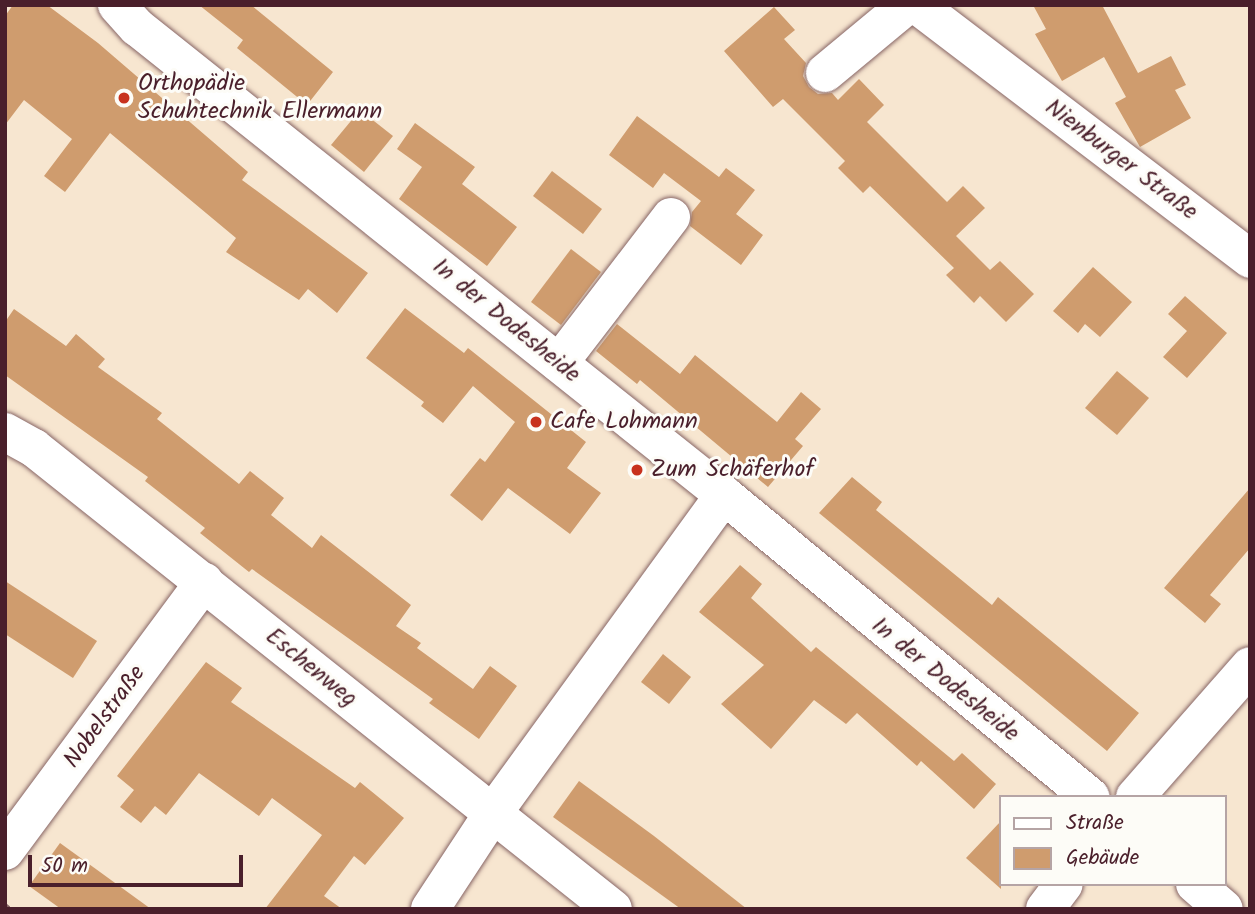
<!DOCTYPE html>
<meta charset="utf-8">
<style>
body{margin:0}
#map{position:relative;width:1255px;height:914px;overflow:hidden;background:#f7e6d0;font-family:Kalam,sans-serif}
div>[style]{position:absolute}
.building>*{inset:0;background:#cf9c6e}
.path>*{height:4.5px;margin-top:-2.25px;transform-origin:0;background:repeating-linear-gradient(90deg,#876565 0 5px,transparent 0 10px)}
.roads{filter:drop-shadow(0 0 2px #876565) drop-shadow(0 0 2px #876565)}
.minor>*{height:38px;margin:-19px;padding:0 19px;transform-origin:19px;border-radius:19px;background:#fff}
.dots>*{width:19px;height:19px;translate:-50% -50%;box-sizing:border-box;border:4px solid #fdfcf7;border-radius:50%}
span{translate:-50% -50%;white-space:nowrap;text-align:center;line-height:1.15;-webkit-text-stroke:6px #fdfcf7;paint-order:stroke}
.poi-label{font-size:24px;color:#4a1f2b}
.left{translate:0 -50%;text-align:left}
.street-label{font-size:24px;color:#4a1f2b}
.frame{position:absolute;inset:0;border:7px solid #4a1f2b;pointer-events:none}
.legend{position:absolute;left:999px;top:795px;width:228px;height:91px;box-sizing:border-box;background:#fdfcf7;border:2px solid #b5a4a5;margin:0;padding:9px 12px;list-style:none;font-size:21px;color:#4a1f2b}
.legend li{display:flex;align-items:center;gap:14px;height:35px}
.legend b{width:35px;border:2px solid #b5a4a5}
.scale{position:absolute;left:28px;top:855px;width:215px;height:32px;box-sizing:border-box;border:4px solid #4a1f2b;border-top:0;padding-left:9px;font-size:21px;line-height:24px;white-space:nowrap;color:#4a1f2b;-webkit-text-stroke:5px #fdfcf7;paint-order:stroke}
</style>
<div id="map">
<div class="building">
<i style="clip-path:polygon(13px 5px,47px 5px,98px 43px,248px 172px,242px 180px,368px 273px,337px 313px,308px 289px,299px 300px,226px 252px,236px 238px,110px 133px,65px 192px,44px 176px,72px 139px,24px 100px,5px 125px,5px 16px)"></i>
<i style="clip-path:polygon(199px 5px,251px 5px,333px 72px,307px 105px,237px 48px,243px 40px)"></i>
<i style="clip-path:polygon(1033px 5px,1102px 5px,1138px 73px,1171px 56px,1186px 85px,1175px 90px,1191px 118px,1140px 147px,1115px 103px,1126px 97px,1104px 57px,1062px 81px,1035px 34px,1046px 29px)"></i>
<i style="clip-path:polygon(774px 7px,795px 30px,784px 39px,806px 63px,803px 76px,809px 87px,818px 94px,832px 93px,838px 100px,859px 79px,884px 105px,867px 122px,947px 202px,963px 186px,985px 208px,956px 236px,990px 270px,1000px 261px,1034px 294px,1006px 322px,980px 296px,974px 303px,946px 275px,954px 268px,870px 186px,863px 193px,838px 168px,845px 161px,783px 99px,773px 107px,724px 51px)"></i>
<i style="clip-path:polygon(360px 110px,393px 136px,364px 172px,331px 145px)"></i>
<i style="clip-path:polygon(637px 116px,719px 177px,726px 168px,755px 190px,736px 214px,763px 235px,741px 265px,690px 226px,692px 212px,701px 201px,664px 173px,653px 188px,609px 155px)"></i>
<i style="clip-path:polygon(415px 123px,475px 167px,462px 184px,517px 227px,487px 266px,399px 199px,422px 167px,397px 149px)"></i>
<i style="clip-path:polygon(552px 171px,602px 209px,583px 234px,533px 196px)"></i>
<i style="clip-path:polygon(571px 249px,601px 272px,561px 325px,531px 302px)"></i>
<i style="clip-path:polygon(1093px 267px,1132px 302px,1100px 337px,1085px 324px,1078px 333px,1053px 311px)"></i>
<i style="clip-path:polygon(1185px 296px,1227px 333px,1187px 378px,1163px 357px,1187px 331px,1168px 314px)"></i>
<i style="clip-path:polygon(405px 308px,464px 353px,468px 348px,586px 442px,567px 468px,601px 493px,570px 534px,508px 488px,482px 521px,450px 495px,480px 458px,485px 462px,515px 422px,473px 386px,443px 423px,421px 406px,424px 402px,366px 358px)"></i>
<i style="clip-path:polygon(14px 309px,66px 346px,76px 334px,105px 359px,98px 367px,162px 413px,157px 419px,239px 484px,250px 471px,284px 498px,271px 515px,312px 548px,321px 535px,411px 605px,396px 626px,421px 643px,417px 648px,473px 689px,490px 666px,517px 686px,479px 739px,429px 703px,433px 699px,252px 569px,249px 572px,200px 533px,205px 528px,145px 481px,148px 477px,5px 375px,5px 322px)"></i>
<i style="clip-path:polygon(617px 324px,680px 374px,695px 355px,777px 422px,801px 392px,821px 409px,795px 439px,803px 446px,768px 487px,640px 380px,637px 384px,596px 351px)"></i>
<i style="clip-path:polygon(1117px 371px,1149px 398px,1117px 435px,1085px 408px)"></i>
<i style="clip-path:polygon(852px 477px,882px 502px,876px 510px,992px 605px,998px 597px,1139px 713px,1107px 751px,819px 513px)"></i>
<i style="clip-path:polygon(1250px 488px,1250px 548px,1210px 595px,1221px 604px,1205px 623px,1164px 588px)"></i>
<i style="clip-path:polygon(740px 565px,762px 584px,751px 598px,811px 652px,816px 647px,954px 761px,962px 753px,996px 784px,974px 809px,921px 761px,917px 766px,857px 713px,846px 724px,814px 700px,771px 749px,721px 704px,764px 665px,699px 612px)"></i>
<i style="clip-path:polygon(5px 581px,97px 641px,73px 678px,5px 634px)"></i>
<i style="clip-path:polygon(663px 654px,691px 677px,669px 704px,641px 682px)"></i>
<i style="clip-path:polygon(206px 662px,242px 688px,231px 702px,355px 788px,360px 782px,404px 818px,365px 865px,354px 856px,324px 896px,342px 909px,265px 909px,322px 835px,272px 798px,259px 816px,199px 773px,166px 815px,155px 806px,141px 823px,120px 807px,134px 790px,117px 776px)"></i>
<i style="clip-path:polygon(579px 781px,654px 836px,747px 909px,681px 909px,553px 817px)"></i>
<i style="clip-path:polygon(1001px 821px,1001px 889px,966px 858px)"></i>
<i style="clip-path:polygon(60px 843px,151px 909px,61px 909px,29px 886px)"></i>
</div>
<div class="path">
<i style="left:5px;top:905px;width:6px;rotate:39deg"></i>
</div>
<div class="roads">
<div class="minor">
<i style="left:117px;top:5px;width:30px;rotate:48deg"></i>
<i style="left:137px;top:27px;width:751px;rotate:38.56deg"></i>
<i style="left:724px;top:495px;width:475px;rotate:39.5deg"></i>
<i style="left:917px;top:5px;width:419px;rotate:37.3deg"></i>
<i style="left:825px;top:73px;width:107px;rotate:-39.7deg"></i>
<i style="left:559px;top:363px;width:184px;rotate:-52.5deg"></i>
<i style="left:5px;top:432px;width:33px;rotate:29deg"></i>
<i style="left:34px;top:448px;width:740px;rotate:38.53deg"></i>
<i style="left:1135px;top:797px;width:174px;rotate:-48.7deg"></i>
<i style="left:5px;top:851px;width:335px;rotate:-53.5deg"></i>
<i style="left:1195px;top:884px;width:38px;rotate:41deg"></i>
<i style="left:430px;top:909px;width:115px;rotate:-56.7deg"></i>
<i style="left:493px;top:813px;width:393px;rotate:-54deg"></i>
<i style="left:1045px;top:909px;width:31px;rotate:-53deg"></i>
</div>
</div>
<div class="dots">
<i style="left:124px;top:98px;background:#c8321e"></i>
<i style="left:536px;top:422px;background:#c8321e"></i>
<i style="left:637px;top:470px;background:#c8321e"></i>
</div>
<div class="poi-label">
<span class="left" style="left:138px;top:98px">Orthopädie<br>Schuhtechnik Ellermann</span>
<span class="left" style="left:550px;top:422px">Cafe Lohmann</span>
<span class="left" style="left:651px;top:470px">Zum Schäferhof</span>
</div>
<div class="street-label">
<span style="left:1121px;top:160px;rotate:37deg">Nienburger Straße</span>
<span style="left:506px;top:321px;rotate:39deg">In der Dodesheide</span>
<span style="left:311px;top:668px;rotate:39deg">Eschenweg</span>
<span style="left:945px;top:680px;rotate:39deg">In der Dodesheide</span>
<span style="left:105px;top:717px;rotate:-54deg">Nobelstraße</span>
</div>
<div class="frame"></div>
<ul class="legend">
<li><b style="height:9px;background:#fff"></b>Straße</li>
<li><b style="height:19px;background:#cf9c6e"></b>Gebäude</li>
</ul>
<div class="scale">50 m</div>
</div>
